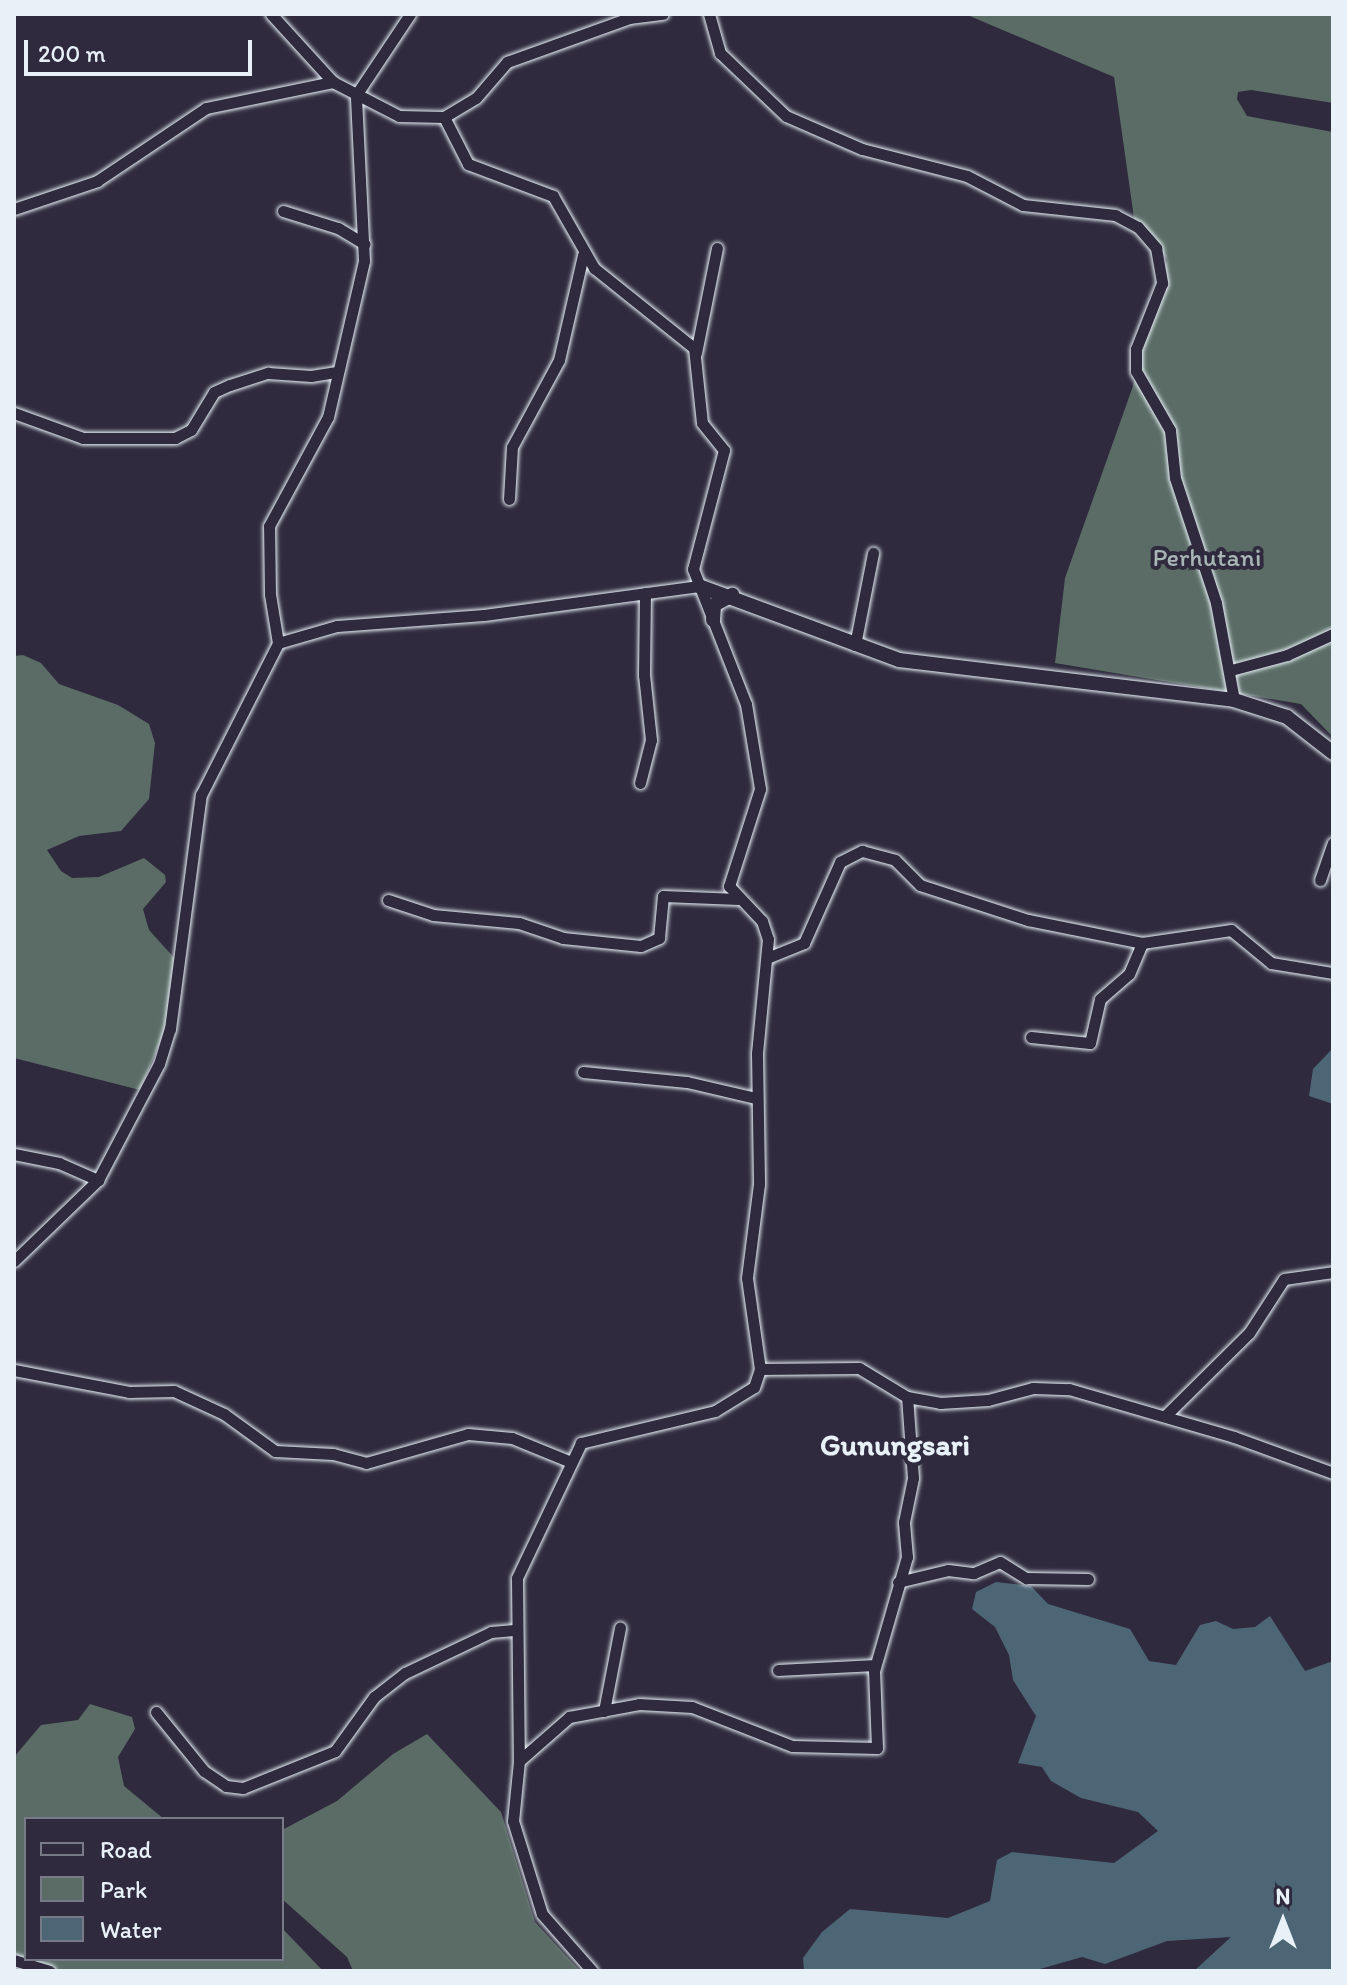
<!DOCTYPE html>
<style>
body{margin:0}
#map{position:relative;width:1347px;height:1985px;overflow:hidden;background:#2f2a3d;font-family:Itim,sans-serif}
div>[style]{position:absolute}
.green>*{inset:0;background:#5a6c65}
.water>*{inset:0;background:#4d6676}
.roads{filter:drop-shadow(0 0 2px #e8f1f8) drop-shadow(0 0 2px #e8f1f8)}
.minor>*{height:11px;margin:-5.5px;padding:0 5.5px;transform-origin:5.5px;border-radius:5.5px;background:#2f2a3d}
.major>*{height:14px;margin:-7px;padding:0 7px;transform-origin:7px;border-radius:7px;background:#2f2a3d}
span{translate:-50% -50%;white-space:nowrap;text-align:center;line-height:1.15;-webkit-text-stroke:8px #2f2a3d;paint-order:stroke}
.park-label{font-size:26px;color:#a8b5b6}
.quarter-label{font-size:30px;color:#e8f1f8;font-weight:700}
.frame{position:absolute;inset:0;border:16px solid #e8f1f8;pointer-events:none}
.legend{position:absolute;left:24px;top:1817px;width:260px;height:144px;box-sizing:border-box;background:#2f2a3d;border:2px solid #797a88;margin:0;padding:10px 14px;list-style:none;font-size:24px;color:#e8f1f8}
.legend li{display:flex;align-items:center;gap:16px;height:40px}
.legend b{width:40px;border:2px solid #797a88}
.north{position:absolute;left:1243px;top:1881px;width:80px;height:80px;-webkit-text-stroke:6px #2f2a3d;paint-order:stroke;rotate:0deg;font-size:22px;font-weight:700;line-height:32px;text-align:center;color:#e8f1f8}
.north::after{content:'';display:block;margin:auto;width:28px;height:36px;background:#e8f1f8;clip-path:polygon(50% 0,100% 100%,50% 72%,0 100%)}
.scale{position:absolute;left:24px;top:40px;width:228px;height:36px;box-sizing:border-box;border:4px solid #e8f1f8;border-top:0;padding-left:10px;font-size:24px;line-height:28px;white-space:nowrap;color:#e8f1f8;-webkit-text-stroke:6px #2f2a3d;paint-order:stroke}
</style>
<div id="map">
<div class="green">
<i style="clip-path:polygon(965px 14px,1333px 14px,1333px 103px,1251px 90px,1238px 92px,1237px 99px,1247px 116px,1333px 132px,1333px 737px,1301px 704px,1055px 663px,1065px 578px,1133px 386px,1167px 260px,1155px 237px,1134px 218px,1114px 77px)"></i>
<i style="clip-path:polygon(23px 655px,41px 663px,59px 684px,118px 705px,149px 724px,155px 743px,149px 799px,121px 831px,79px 836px,47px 850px,61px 871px,72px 878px,99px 877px,144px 858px,165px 875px,166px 882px,143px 909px,149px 930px,178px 962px,169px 1021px,140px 1090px,14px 1058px,14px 656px)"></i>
<i style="clip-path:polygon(90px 1704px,132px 1717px,135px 1729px,118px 1757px,124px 1786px,164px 1819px,26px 1819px,26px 1959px,282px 1959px,282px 1928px,323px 1971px,14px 1971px,14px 1757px,41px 1725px,78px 1720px)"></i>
<i style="clip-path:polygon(427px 1734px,501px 1812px,535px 1922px,580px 1971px,353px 1971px,347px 1957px,282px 1899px,282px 1830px,337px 1801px,393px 1754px)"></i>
</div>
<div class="water">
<i style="clip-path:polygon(1333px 1048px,1333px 1104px,1309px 1096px,1313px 1069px)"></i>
<i style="clip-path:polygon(996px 1582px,1031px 1586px,1048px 1604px,1130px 1629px,1149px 1661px,1176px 1665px,1200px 1625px,1216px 1621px,1233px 1629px,1255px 1627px,1270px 1616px,1305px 1671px,1333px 1661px,1333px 1971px,1194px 1971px,1231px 1937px,1167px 1941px,1105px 1964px,1082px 1957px,1033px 1971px,804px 1971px,803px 1958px,822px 1932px,850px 1909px,948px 1918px,990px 1901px,997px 1860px,1012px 1852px,1114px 1863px,1158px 1831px,1138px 1812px,1081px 1798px,1051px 1781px,1042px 1767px,1018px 1763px,1036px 1716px,1013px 1680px,1009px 1655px,995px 1627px,972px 1609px,976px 1592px)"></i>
</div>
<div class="roads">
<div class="minor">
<i style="left:271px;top:14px;width:92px;rotate:47.6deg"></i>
<i style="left:333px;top:82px;width:74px;rotate:27.3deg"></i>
<i style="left:399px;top:116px;width:45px;rotate:1.3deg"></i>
<i style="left:444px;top:117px;width:53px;rotate:62.9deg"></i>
<i style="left:468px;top:164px;width:91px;rotate:20.6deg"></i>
<i style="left:553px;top:196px;width:83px;rotate:60.3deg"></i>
<i style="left:594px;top:268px;width:128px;rotate:38.7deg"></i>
<i style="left:694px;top:348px;width:75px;rotate:83.9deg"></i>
<i style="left:702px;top:423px;width:35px;rotate:51deg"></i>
<i style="left:724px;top:450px;width:123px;rotate:104.6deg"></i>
<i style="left:693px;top:569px;width:145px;rotate:68.6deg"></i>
<i style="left:746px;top:704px;width:86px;rotate:80.6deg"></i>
<i style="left:760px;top:789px;width:102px;rotate:107.7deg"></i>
<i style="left:729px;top:886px;width:48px;rotate:46.7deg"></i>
<i style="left:762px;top:921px;width:19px;rotate:72deg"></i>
<i style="left:768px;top:939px;width:115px;rotate:95.5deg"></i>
<i style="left:757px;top:1053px;width:131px;rotate:89.1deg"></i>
<i style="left:759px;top:1184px;width:95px;rotate:97.3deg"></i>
<i style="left:747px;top:1278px;width:92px;rotate:81.9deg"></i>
<i style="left:760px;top:1369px;width:19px;rotate:108deg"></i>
<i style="left:754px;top:1387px;width:46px;rotate:148.4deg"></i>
<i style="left:715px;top:1411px;width:138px;rotate:166.6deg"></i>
<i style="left:581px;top:1443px;width:149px;rotate:115.4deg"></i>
<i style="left:517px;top:1578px;width:183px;rotate:89.4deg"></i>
<i style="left:519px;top:1761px;width:60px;rotate:95.7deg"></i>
<i style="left:513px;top:1821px;width:97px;rotate:72.7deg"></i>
<i style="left:542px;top:1914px;width:76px;rotate:48.7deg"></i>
<i style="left:709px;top:14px;width:41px;rotate:74.2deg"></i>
<i style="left:720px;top:53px;width:91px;rotate:43.7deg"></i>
<i style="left:786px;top:116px;width:83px;rotate:23.5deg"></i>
<i style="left:862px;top:149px;width:108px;rotate:14.4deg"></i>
<i style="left:967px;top:176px;width:63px;rotate:27.4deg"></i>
<i style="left:1023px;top:205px;width:93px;rotate:6.2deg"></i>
<i style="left:1115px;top:215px;width:26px;rotate:28deg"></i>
<i style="left:1138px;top:227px;width:28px;rotate:49deg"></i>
<i style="left:1156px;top:248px;width:36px;rotate:80deg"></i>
<i style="left:1162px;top:283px;width:71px;rotate:111.5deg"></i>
<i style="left:1136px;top:349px;width:22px;rotate:90deg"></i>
<i style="left:1136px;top:371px;width:68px;rotate:60deg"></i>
<i style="left:1170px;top:430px;width:48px;rotate:84.1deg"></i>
<i style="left:1175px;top:478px;width:132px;rotate:71.8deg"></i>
<i style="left:1216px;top:603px;width:99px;rotate:79.5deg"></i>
<i style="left:444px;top:117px;width:37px;rotate:-31deg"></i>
<i style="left:476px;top:98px;width:48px;rotate:-49.3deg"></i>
<i style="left:507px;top:62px;width:130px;rotate:-19.8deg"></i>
<i style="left:629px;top:18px;width:34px;rotate:-7deg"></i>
<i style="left:14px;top:209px;width:88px;rotate:-18.6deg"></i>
<i style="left:97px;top:181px;width:131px;rotate:-33.8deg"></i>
<i style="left:206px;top:108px;width:130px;rotate:-11.6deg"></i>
<i style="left:283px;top:211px;width:58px;rotate:17.2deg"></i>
<i style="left:338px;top:228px;width:31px;rotate:31deg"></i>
<i style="left:696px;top:353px;width:107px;rotate:-78.7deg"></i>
<i style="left:14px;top:413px;width:73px;rotate:19.9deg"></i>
<i style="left:83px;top:438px;width:92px"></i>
<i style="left:175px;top:438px;width:18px;rotate:-27deg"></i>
<i style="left:191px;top:430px;width:44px;rotate:-58.8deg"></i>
<i style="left:214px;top:392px;width:17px;rotate:-24deg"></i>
<i style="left:230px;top:385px;width:40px;rotate:-18deg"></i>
<i style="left:268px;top:373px;width:43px;rotate:4deg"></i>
<i style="left:311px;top:376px;width:26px;rotate:-9deg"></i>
<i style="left:509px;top:499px;width:52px;rotate:-86.7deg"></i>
<i style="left:512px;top:447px;width:99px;rotate:-61.6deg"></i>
<i style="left:559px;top:360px;width:108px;rotate:-77.1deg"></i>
<i style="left:278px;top:643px;width:50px;rotate:-99.3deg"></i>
<i style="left:270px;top:594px;width:68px;rotate:-90.8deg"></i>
<i style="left:269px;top:526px;width:124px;rotate:-61.6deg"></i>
<i style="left:328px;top:417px;width:160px;rotate:-77deg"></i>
<i style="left:364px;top:261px;width:166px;rotate:-92.8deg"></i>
<i style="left:356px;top:95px;width:97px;rotate:-56.3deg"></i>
<i style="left:855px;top:645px;width:94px;rotate:-78.9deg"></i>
<i style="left:1231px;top:670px;width:58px;rotate:-15deg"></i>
<i style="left:1287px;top:655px;width:51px;rotate:-24.5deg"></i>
<i style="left:640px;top:783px;width:44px;rotate:-75.7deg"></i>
<i style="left:651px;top:740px;width:65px;rotate:-96.1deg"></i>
<i style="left:644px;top:675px;width:82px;rotate:-89.3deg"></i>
<i style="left:1320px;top:880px;width:39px;rotate:-71deg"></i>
<i style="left:388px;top:900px;width:47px;rotate:18.4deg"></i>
<i style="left:433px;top:915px;width:86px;rotate:5.3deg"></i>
<i style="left:519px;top:923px;width:46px;rotate:18.8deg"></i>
<i style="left:563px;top:938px;width:78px;rotate:5.9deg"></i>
<i style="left:641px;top:946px;width:20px;rotate:-24deg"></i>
<i style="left:659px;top:938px;width:42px;rotate:-84.6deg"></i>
<i style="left:663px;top:896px;width:75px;rotate:2.3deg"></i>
<i style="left:767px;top:958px;width:40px;rotate:-22deg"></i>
<i style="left:804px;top:943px;width:89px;rotate:-66deg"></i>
<i style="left:840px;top:862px;width:25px;rotate:-27deg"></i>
<i style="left:862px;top:851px;width:34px;rotate:15deg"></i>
<i style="left:895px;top:860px;width:35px;rotate:45deg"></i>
<i style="left:920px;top:885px;width:114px;rotate:18deg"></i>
<i style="left:1028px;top:920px;width:116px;rotate:11.4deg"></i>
<i style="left:1142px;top:943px;width:90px;rotate:-8.3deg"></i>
<i style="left:1231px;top:930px;width:52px;rotate:39.5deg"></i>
<i style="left:1271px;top:963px;width:63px;rotate:9.2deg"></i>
<i style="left:1031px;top:1037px;width:59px;rotate:5.8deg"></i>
<i style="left:1090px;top:1043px;width:45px;rotate:-77.2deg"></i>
<i style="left:1100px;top:999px;width:38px;rotate:-41deg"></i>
<i style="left:1129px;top:974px;width:34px;rotate:-67deg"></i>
<i style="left:583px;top:1072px;width:104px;rotate:5.5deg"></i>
<i style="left:687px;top:1082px;width:71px;rotate:13.1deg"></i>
<i style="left:14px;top:1154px;width:46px;rotate:11.3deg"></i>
<i style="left:59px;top:1163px;width:43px;rotate:23.6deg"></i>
<i style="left:14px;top:1261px;width:117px;rotate:-44deg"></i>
<i style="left:98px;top:1180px;width:131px;rotate:-62.3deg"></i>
<i style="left:159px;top:1064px;width:37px;rotate:-73deg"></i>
<i style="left:170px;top:1029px;width:236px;rotate:-82.5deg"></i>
<i style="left:201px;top:795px;width:170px;rotate:-63.1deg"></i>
<i style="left:278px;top:643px;width:61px;rotate:-16.1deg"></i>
<i style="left:337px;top:626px;width:147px;rotate:-4.3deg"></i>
<i style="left:484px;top:615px;width:217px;rotate:-7.7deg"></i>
<i style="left:760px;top:1369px;width:99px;rotate:-0.6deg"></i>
<i style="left:859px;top:1368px;width:56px;rotate:31.1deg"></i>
<i style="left:907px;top:1397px;width:34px;rotate:10deg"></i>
<i style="left:940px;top:1403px;width:48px;rotate:-3.6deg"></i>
<i style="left:988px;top:1400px;width:47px;rotate:-14.9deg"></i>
<i style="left:1033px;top:1388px;width:36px;rotate:2deg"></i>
<i style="left:1069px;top:1389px;width:172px;rotate:16.2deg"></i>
<i style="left:1234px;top:1437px;width:105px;rotate:20deg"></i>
<i style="left:14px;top:1370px;width:117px;rotate:10.8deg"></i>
<i style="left:129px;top:1392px;width:45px;rotate:-1.3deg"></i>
<i style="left:174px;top:1391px;width:55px;rotate:24.7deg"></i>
<i style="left:224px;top:1414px;width:63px;rotate:36deg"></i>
<i style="left:275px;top:1451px;width:58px;rotate:3deg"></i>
<i style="left:333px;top:1454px;width:34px;rotate:15deg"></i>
<i style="left:366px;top:1463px;width:106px;rotate:-15.9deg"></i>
<i style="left:468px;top:1434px;width:44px;rotate:5.2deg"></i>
<i style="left:512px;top:1438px;width:64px;rotate:22.1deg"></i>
<i style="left:1165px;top:1416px;width:118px;rotate:-44.7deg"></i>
<i style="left:1249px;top:1333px;width:64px;rotate:-57.1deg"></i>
<i style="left:1284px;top:1279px;width:49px;rotate:-8.1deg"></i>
<i style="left:898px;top:1582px;width:51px;rotate:-13.5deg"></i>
<i style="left:948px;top:1570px;width:26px;rotate:7deg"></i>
<i style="left:974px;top:1573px;width:28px;rotate:-23deg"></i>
<i style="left:1000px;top:1562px;width:31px;rotate:32deg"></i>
<i style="left:1026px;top:1578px;width:62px;rotate:0.9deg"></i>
<i style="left:778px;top:1670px;width:97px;rotate:-3deg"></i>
<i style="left:604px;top:1711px;width:85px;rotate:-79.1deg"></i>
<i style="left:156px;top:1712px;width:76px;rotate:50.9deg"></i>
<i style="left:204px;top:1771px;width:27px;rotate:34deg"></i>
<i style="left:226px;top:1786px;width:17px;rotate:7deg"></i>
<i style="left:243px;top:1788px;width:99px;rotate:-21.9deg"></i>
<i style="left:335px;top:1751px;width:67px;rotate:-54.2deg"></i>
<i style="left:374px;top:1697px;width:39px;rotate:-38deg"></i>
<i style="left:405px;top:1673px;width:95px;rotate:-25.5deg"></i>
<i style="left:491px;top:1632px;width:23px;rotate:-5deg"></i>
<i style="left:519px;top:1761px;width:67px;rotate:-41.3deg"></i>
<i style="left:569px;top:1717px;width:71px;rotate:-10.5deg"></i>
<i style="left:639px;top:1704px;width:53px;rotate:3.2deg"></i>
<i style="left:692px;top:1707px;width:107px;rotate:21.3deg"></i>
<i style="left:792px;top:1746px;width:85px;rotate:1.3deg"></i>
<i style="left:877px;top:1748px;width:77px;rotate:-92.2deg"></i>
<i style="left:874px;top:1671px;width:119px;rotate:-73.9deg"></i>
<i style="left:907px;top:1557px;width:35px;rotate:-95deg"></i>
<i style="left:904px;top:1522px;width:45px;rotate:-78.4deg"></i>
<i style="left:913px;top:1478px;width:81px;rotate:-94.2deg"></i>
<i style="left:14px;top:1960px;width:37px;rotate:17deg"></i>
</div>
<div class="major">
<i style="left:699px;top:586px;width:213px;rotate:20.3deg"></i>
<i style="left:899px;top:660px;width:337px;rotate:6.8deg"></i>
<i style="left:1234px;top:700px;width:56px;rotate:17.8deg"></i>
<i style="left:1287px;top:717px;width:58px;rotate:38deg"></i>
<i style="left:713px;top:620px;width:15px;rotate:-86deg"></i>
<i style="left:714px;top:605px;width:21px;rotate:-29deg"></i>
</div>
</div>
<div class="park-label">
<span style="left:1207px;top:558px">Perhutani</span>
</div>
<div class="quarter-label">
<span style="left:895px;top:1445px">Gunungsari</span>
</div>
<div class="frame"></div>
<ul class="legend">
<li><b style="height:10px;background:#2f2a3d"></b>Road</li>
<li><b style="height:22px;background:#5a6c65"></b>Park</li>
<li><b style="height:22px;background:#4d6676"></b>Water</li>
</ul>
<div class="north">N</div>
<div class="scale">200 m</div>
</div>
